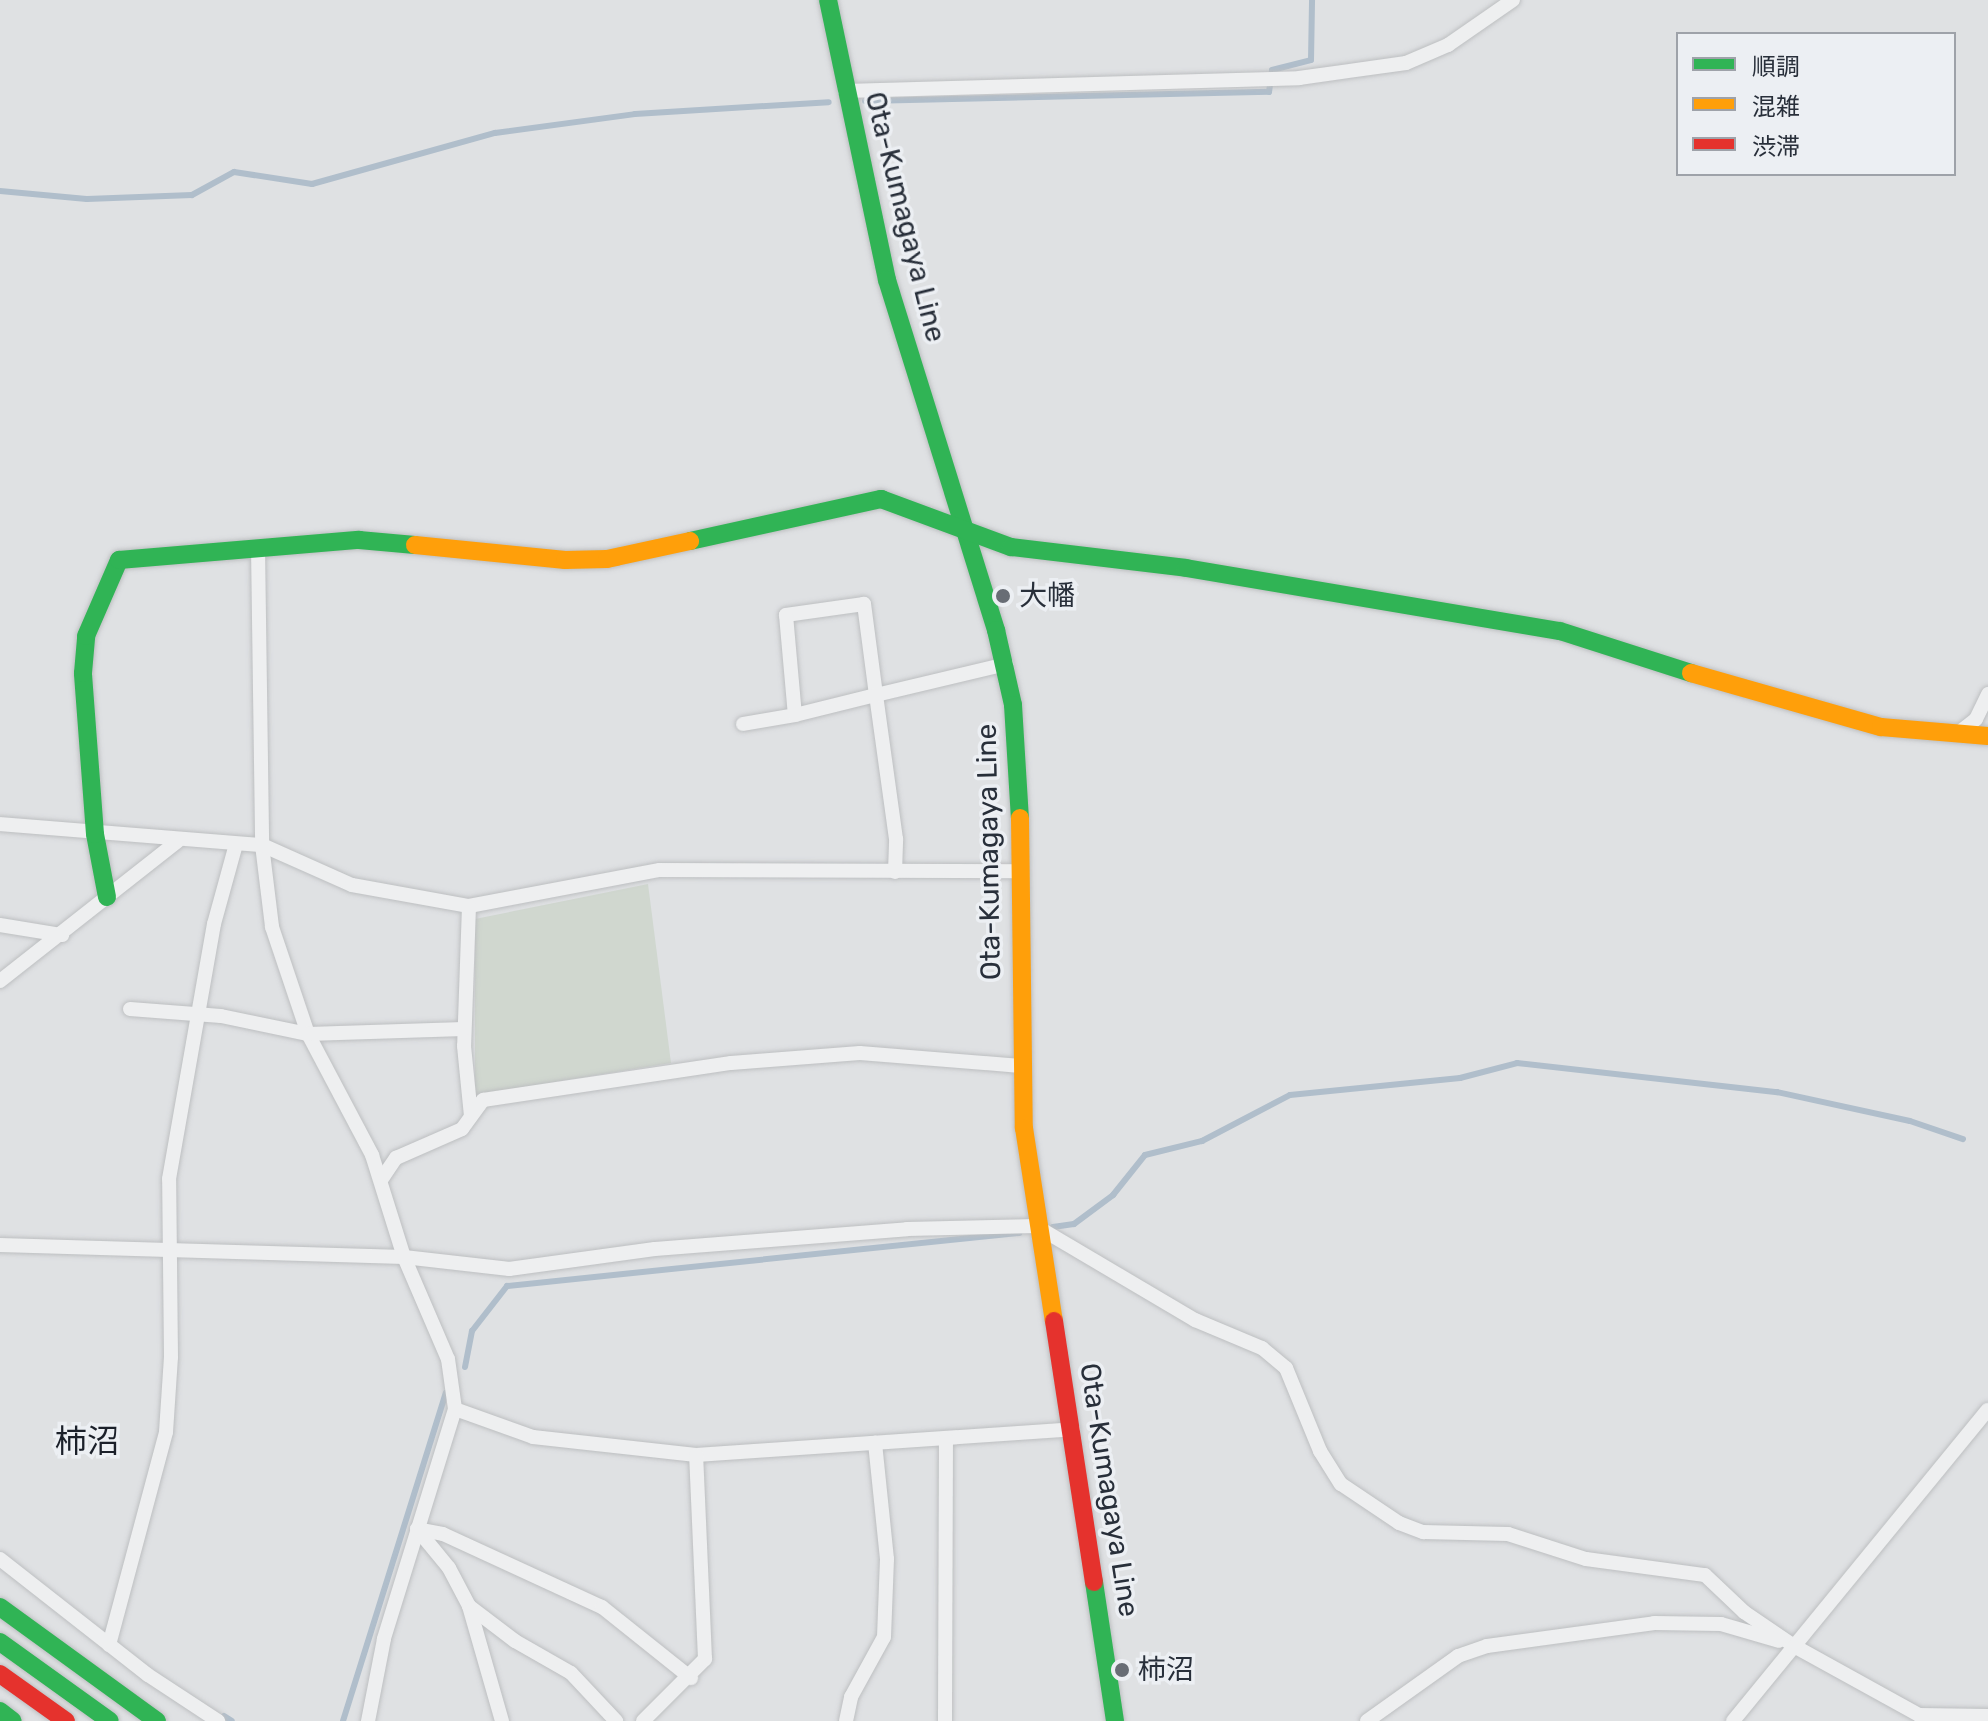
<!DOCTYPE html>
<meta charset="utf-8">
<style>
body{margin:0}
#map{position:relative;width:1988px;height:1721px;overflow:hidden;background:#dfe1e3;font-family:Rubik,"Noto Sans JP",sans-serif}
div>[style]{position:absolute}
.green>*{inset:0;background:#d0d7cf}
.stream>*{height:6px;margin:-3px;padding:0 3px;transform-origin:3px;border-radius:3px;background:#b0becb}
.roads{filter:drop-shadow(0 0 2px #bdbfc1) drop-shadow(0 0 2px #bdbfc1)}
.street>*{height:14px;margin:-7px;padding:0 7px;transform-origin:7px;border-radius:7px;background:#eeeff0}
.fast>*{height:18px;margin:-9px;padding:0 9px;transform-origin:9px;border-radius:9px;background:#30b455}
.slow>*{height:18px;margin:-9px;padding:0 9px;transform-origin:9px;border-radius:9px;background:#ff9f0a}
.jam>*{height:18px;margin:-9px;padding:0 9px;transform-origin:9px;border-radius:9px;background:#e5322d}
.dots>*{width:22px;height:22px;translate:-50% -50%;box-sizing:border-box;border:4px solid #eceff3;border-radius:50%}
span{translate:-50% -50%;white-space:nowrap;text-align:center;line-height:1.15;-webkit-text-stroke:7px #eceff3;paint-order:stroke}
.street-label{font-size:28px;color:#282f3a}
.poi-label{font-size:28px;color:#282f3a}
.left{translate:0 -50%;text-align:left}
.quarter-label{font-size:32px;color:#1b202a}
.legend{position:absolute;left:1676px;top:32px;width:280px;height:144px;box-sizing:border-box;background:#eceff3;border:2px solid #9ea2a9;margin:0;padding:10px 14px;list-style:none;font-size:24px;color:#282f3a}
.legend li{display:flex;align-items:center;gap:16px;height:40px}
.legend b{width:40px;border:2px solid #9ea2a9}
</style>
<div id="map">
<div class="green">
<i style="clip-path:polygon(648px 884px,671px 1063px,475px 1095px,475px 919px)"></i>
</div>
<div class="stream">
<i style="left:865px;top:101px;width:404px;rotate:-1.3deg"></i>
<i style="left:1269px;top:92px;width:22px;rotate:-82deg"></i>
<i style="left:1272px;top:70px;width:40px;rotate:-14.4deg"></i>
<i style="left:1311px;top:60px;width:60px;rotate:-89deg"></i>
<i style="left:0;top:191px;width:87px;rotate:5.3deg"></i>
<i style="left:87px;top:199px;width:105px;rotate:-2.2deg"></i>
<i style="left:192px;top:195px;width:48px;rotate:-28.7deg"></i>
<i style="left:234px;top:172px;width:79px;rotate:8.7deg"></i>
<i style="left:312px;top:184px;width:190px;rotate:-15.6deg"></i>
<i style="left:495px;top:133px;width:141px;rotate:-7.7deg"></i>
<i style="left:635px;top:114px;width:194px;rotate:-3.5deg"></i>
<i style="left:1053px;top:1227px;width:21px;rotate:-8deg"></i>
<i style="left:1074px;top:1224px;width:49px;rotate:-36.6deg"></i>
<i style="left:1113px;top:1195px;width:51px;rotate:-51.3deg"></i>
<i style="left:1145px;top:1155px;width:59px;rotate:-13.8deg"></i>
<i style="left:1202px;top:1141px;width:99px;rotate:-27.6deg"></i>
<i style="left:1290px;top:1095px;width:171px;rotate:-5.7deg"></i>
<i style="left:1460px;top:1078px;width:59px;rotate:-14.7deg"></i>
<i style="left:1517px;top:1063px;width:262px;rotate:6.4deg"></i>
<i style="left:1777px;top:1092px;width:136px;rotate:12.3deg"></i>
<i style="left:1910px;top:1121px;width:56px;rotate:18.8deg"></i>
<i style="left:465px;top:1367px;width:37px;rotate:-79deg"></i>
<i style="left:472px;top:1331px;width:57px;rotate:-52.1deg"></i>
<i style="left:507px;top:1286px;width:515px;rotate:-5.91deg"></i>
<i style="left:224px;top:1716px;width:9px;rotate:32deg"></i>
<i style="left:343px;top:1721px;width:344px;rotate:-72.6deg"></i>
</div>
<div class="roads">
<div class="street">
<i style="left:845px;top:91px;width:454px;rotate:-1.6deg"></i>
<i style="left:1299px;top:78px;width:108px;rotate:-8deg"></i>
<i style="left:1406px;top:63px;width:46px;rotate:-23.2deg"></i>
<i style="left:1448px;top:45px;width:79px;rotate:-34.7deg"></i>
<i style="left:258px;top:547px;width:298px;rotate:89.2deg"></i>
<i style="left:262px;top:845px;width:83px;rotate:83deg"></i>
<i style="left:272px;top:927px;width:113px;rotate:71.4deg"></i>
<i style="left:308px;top:1034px;width:137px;rotate:62.1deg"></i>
<i style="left:372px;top:1155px;width:107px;rotate:72.6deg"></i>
<i style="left:404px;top:1257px;width:111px;rotate:66.7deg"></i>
<i style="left:448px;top:1359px;width:50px;rotate:82deg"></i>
<i style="left:455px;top:1409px;width:241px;rotate:107.2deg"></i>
<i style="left:384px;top:1639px;width:84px;rotate:101deg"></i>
<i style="left:743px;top:724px;width:53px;rotate:-9.8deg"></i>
<i style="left:1957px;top:734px;width:24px;rotate:-38deg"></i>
<i style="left:1976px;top:719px;width:28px;rotate:-64deg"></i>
<i style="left:0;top:824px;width:263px;rotate:4.6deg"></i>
<i style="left:262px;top:845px;width:98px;rotate:24deg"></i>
<i style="left:352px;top:885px;width:119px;rotate:10.2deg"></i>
<i style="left:469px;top:906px;width:194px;rotate:-10.7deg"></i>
<i style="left:660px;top:870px;width:360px;rotate:0.2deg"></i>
<i style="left:895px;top:872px;width:33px;rotate:-88deg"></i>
<i style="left:896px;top:839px;width:145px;rotate:-97.9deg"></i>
<i style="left:876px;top:695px;width:92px;rotate:-97.5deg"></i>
<i style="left:864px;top:604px;width:79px;rotate:172deg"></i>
<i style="left:786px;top:615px;width:100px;rotate:84.9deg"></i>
<i style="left:795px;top:715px;width:83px;rotate:-13.9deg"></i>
<i style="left:876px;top:695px;width:134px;rotate:-13.4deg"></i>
<i style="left:469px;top:906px;width:140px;rotate:92deg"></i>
<i style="left:464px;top:1046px;width:70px;rotate:84.3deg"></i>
<i style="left:0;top:925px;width:63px;rotate:9.2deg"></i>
<i style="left:0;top:981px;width:226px;rotate:-38.2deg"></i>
<i style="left:130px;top:1009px;width:91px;rotate:4.4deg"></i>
<i style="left:221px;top:1016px;width:89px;rotate:11.7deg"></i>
<i style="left:308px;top:1034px;width:156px;rotate:-1.8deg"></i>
<i style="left:381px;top:1180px;width:27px;rotate:-56deg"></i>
<i style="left:396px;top:1158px;width:72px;rotate:-23.7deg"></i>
<i style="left:462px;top:1129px;width:36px;rotate:-54deg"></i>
<i style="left:483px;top:1100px;width:251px;rotate:-8.5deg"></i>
<i style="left:731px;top:1063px;width:129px;rotate:-4.4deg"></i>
<i style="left:860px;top:1053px;width:161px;rotate:4.6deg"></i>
<i style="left:0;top:1245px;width:404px;rotate:1.7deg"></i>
<i style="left:404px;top:1257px;width:106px;rotate:6.5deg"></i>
<i style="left:509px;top:1269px;width:147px;rotate:-7.8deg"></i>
<i style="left:655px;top:1249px;width:253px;rotate:-4.5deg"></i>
<i style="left:907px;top:1229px;width:129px;rotate:-1.3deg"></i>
<i style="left:1036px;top:1226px;width:185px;rotate:30.6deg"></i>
<i style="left:1195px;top:1320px;width:73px;rotate:22.7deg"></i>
<i style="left:1262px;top:1348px;width:31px;rotate:40deg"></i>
<i style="left:1286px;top:1368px;width:90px;rotate:67.7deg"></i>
<i style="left:1320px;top:1451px;width:39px;rotate:58deg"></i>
<i style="left:1341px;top:1484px;width:70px;rotate:33.9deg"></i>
<i style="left:1399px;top:1523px;width:26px;rotate:21deg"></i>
<i style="left:1423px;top:1532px;width:85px;rotate:1.3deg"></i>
<i style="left:1508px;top:1534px;width:82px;rotate:17.8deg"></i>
<i style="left:1586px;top:1559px;width:120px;rotate:7.7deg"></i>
<i style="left:1705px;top:1575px;width:54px;rotate:43.5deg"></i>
<i style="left:1744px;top:1612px;width:60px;rotate:34.2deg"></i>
<i style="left:1794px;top:1646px;width:143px;rotate:28.9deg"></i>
<i style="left:1919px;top:1715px;width:69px;rotate:0.8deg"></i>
<i style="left:455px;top:1409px;width:83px;rotate:19.7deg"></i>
<i style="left:533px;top:1437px;width:164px;rotate:6.3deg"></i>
<i style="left:696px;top:1455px;width:378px;rotate:-3.9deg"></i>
<i style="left:417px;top:1529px;width:26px;rotate:11deg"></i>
<i style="left:443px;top:1534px;width:175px;rotate:24.7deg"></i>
<i style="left:602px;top:1607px;width:114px;rotate:38.6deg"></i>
<i style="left:417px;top:1529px;width:50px;rotate:50.6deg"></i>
<i style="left:449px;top:1568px;width:43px;rotate:62.2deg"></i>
<i style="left:469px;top:1606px;width:120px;rotate:74deg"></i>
<i style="left:0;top:1559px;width:188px;rotate:38.1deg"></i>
<i style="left:148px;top:1675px;width:84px;rotate:33.3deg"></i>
<i style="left:469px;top:1606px;width:58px;rotate:37.3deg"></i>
<i style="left:515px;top:1641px;width:64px;rotate:29.7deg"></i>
<i style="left:571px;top:1673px;width:66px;rotate:46.8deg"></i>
<i style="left:109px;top:1645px;width:220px;rotate:-75deg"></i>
<i style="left:166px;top:1432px;width:75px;rotate:-86.2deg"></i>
<i style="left:171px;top:1357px;width:178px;rotate:-90.6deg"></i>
<i style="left:169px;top:1179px;width:259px;rotate:-80deg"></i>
<i style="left:214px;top:924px;width:83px;rotate:-74.6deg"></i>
<i style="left:643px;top:1721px;width:88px;rotate:-45deg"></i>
<i style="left:705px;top:1659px;width:204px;rotate:-92.5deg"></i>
<i style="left:846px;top:1721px;width:25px;rotate:-78deg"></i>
<i style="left:851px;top:1697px;width:68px;rotate:-61.2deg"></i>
<i style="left:884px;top:1637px;width:78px;rotate:-87.8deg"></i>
<i style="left:887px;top:1559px;width:117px;rotate:-95.9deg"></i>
<i style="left:945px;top:1721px;width:283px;rotate:-89.8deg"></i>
<i style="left:1367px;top:1721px;width:112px;rotate:-35.5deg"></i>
<i style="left:1458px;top:1656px;width:31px;rotate:-19deg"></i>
<i style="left:1487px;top:1646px;width:169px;rotate:-7.8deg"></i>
<i style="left:1654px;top:1623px;width:67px;rotate:0.9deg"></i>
<i style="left:1721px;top:1624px;width:60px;rotate:16.3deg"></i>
<i style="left:1733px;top:1721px;width:402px;rotate:-50.7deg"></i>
</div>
<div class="fast">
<i style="left:828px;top:0;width:286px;rotate:78.1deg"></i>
<i style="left:887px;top:280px;width:367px;rotate:72.7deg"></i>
<i style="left:996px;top:630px;width:77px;rotate:77.2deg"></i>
<i style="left:1013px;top:705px;width:113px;rotate:86.5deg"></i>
<i style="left:690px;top:541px;width:196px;rotate:-12.4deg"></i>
<i style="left:881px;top:499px;width:139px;rotate:20.3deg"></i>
<i style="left:1011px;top:547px;width:176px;rotate:6.8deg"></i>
<i style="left:1186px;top:568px;width:379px;rotate:9.6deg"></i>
<i style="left:1560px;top:631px;width:138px;rotate:17.8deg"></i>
<i style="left:107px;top:897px;width:64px;rotate:-100.8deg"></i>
<i style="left:95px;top:834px;width:161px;rotate:-94.3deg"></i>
<i style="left:83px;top:673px;width:37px;rotate:-85deg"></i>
<i style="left:86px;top:636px;width:83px;rotate:-66.5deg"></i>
<i style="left:119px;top:560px;width:241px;rotate:-4.8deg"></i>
<i style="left:359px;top:540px;width:56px;rotate:5.1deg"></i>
<i style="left:1094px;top:1582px;width:141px;rotate:81.4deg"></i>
<i style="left:0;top:1607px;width:194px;rotate:36deg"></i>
<i style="left:0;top:1642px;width:135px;rotate:35.7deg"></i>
<i style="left:0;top:1711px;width:16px;rotate:38deg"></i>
</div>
<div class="slow">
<i style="left:415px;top:545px;width:151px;rotate:5.7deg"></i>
<i style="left:565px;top:560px;width:42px;rotate:-1.4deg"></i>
<i style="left:607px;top:559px;width:85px;rotate:-12.2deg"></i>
<i style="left:1691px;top:673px;width:198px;rotate:15.9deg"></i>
<i style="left:1881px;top:727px;width:107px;rotate:4.8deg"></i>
<i style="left:1020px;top:818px;width:310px;rotate:89.3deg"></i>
<i style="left:1024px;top:1128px;width:195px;rotate:81.2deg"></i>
</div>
<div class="jam">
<i style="left:1054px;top:1321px;width:264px;rotate:81.3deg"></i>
<i style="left:0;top:1674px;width:81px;rotate:35.5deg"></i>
</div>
</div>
<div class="dots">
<i style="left:1003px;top:596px;background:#686d75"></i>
<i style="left:1122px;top:1670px;background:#686d75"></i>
</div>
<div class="street-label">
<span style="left:905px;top:217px;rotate:76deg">Ota-Kumagaya Line</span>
<span style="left:989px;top:852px;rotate:-91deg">Ota-Kumagaya Line</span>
<span style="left:1109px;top:1490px;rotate:81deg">Ota-Kumagaya Line</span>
</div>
<div class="poi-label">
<span class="left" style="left:1019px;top:596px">大幡</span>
<span class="left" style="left:1138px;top:1670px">柿沼</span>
</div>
<div class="quarter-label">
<span style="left:87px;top:1441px">柿沼</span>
</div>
<ul class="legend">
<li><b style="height:10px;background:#30b455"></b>順調</li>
<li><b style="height:10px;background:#ff9f0a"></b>混雑</li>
<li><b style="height:10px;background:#e5322d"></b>渋滞</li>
</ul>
</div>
